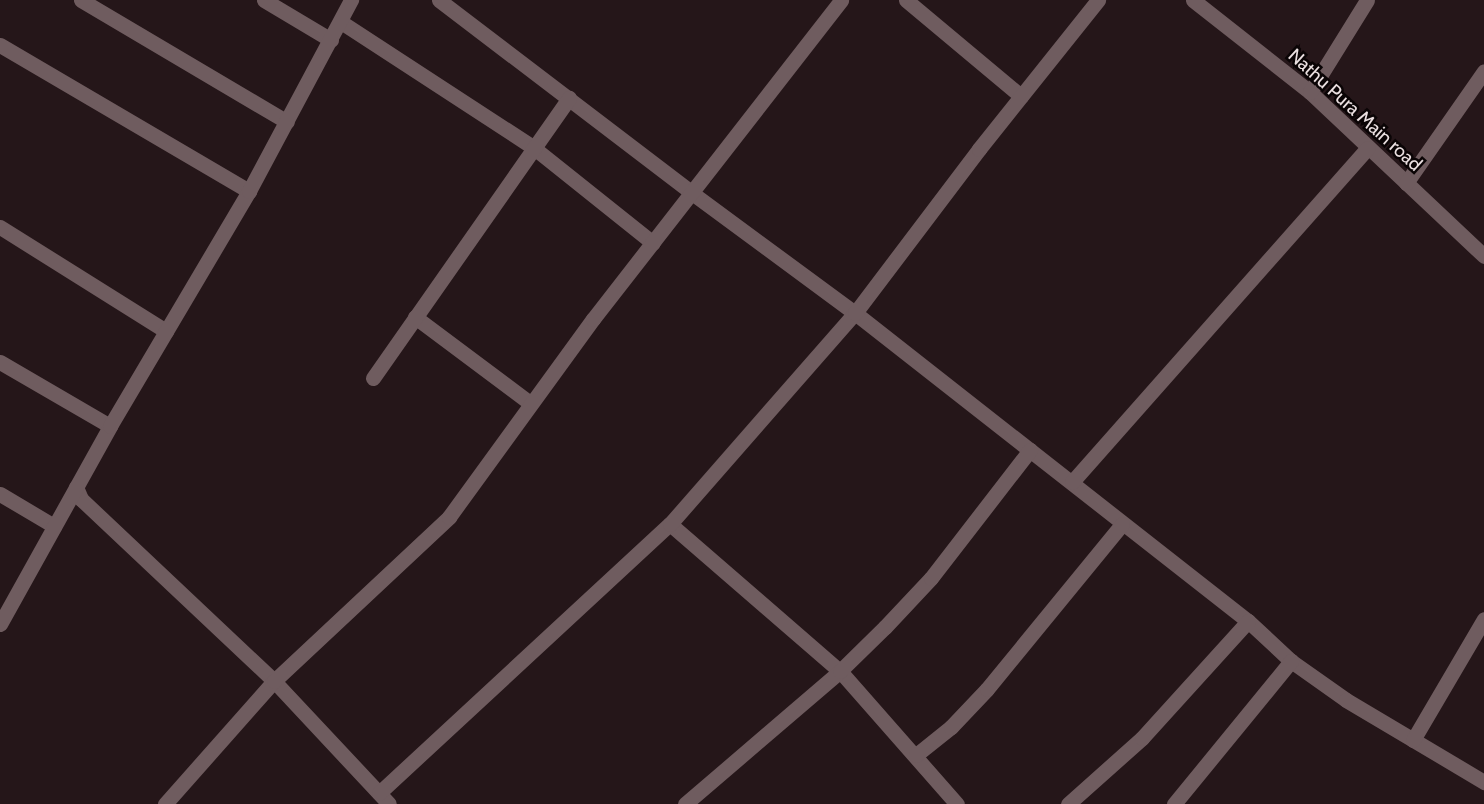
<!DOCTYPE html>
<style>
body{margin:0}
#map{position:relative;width:1484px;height:804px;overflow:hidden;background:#251619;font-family:Cabin,sans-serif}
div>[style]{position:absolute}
.minor>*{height:15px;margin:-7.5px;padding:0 7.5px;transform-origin:7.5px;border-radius:7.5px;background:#6f5c5f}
span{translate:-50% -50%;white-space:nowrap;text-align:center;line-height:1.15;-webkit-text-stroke:5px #0a0405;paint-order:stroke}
.street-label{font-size:19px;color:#ebe0e1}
</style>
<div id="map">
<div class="minor">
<i style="left:81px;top:0;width:239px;rotate:30.6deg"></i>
<i style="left:264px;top:0;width:78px;rotate:30.8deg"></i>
<i style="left:439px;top:0;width:318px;rotate:37.3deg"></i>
<i style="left:692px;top:193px;width:202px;rotate:36.4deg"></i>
<i style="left:855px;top:313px;width:499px;rotate:38.1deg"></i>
<i style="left:1248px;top:621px;width:59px;rotate:42.9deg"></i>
<i style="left:1291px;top:661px;width:67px;rotate:35.3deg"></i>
<i style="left:1346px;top:700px;width:161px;rotate:30.7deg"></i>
<i style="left:906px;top:0;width:150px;rotate:39.9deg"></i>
<i style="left:1193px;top:0;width:149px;rotate:38.2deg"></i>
<i style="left:1310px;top:92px;width:239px;rotate:43.3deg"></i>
<i style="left:341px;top:22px;width:230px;rotate:33.1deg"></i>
<i style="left:534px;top:148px;width:152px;rotate:38.6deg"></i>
<i style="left:0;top:45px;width:289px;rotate:30.4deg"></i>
<i style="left:1310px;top:92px;width:108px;rotate:-58.2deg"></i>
<i style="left:1406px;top:183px;width:136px;rotate:-55.1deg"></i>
<i style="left:0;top:227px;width:196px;rotate:32.1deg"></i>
<i style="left:415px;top:317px;width:144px;rotate:36.8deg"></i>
<i style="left:0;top:362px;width:127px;rotate:30.2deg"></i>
<i style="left:373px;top:378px;width:342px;rotate:-55deg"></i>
<i style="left:1072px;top:482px;width:446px;rotate:-48.5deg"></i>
<i style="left:76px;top:487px;width:13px;rotate:67deg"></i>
<i style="left:81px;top:499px;width:265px;rotate:43.3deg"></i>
<i style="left:274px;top:681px;width:168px;rotate:46.9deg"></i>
<i style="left:0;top:494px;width:63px;rotate:30.7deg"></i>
<i style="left:670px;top:524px;width:225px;rotate:40.9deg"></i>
<i style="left:840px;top:671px;width:177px;rotate:48.7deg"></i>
<i style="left:0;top:624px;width:227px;rotate:-60.9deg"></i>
<i style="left:110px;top:426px;width:273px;rotate:-59.4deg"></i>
<i style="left:249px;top:191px;width:217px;rotate:-61.9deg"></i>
<i style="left:1413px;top:740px;width:140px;rotate:-59.6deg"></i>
<i style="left:916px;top:755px;width:45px;rotate:-38.7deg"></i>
<i style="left:951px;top:727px;width:52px;rotate:-46.5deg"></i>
<i style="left:987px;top:689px;width:213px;rotate:-50.7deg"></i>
<i style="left:379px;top:793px;width:396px;rotate:-42.8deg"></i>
<i style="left:670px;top:524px;width:281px;rotate:-48.8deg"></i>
<i style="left:855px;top:313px;width:206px;rotate:-52.9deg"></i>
<i style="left:979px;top:149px;width:191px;rotate:-51.4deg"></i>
<i style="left:165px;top:804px;width:164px;rotate:-48.5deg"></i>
<i style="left:274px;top:681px;width:240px;rotate:-43.1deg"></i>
<i style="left:449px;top:517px;width:245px;rotate:-54deg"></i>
<i style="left:593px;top:319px;width:404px;rotate:-52.1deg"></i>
<i style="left:685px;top:804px;width:204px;rotate:-40.6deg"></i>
<i style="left:840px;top:671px;width:63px;rotate:-44.4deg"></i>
<i style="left:885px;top:627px;width:67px;rotate:-46.8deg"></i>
<i style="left:931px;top:578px;width:162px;rotate:-52.3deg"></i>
<i style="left:1068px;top:804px;width:99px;rotate:-41.7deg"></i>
<i style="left:1142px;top:738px;width:158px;rotate:-47.8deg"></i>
<i style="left:1174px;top:804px;width:185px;rotate:-50.7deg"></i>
</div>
<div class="street-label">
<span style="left:1355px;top:110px;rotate:42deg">Nathu Pura Main road</span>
</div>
</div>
